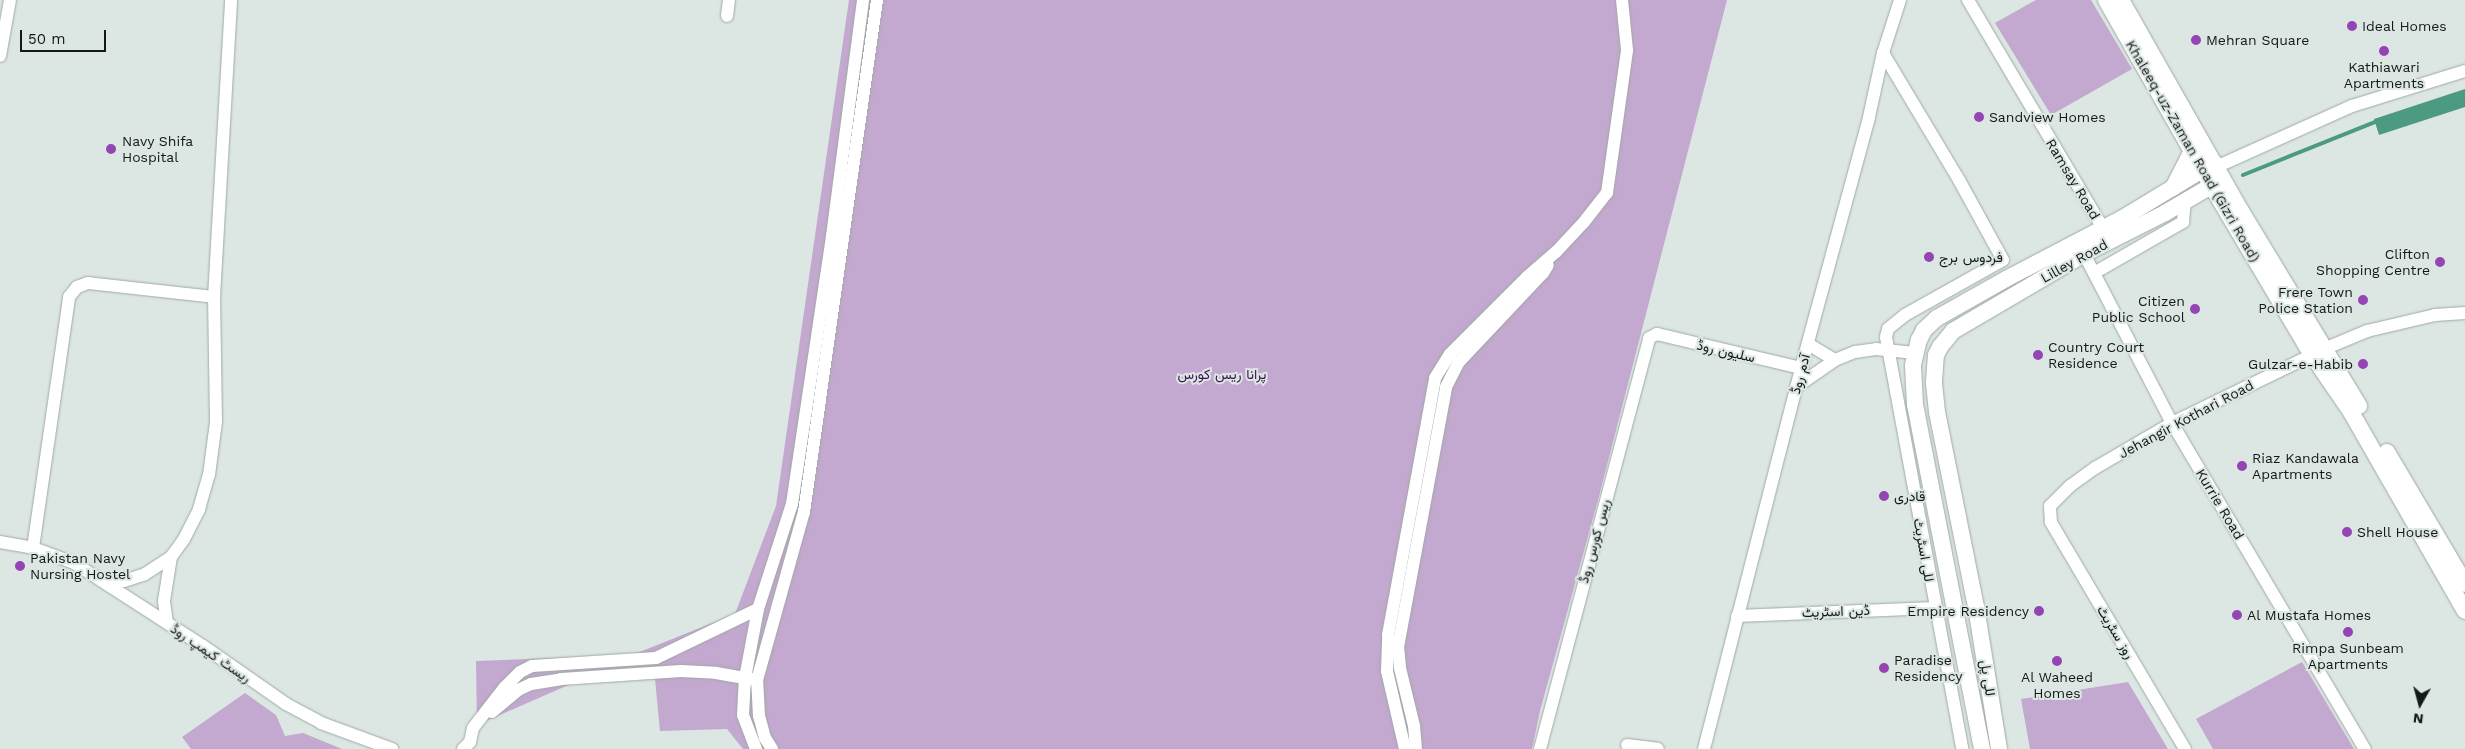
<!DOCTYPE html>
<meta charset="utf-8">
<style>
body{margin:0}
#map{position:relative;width:2465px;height:749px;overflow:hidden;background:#dce7e3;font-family:"Work Sans",Vazirmatn,sans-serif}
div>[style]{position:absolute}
.green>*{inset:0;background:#c3a8cf}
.water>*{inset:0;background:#4d9a83}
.stream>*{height:4px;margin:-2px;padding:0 2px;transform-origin:2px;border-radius:2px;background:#4d9a83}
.roads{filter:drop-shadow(0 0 1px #9fa9a5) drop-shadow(0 0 1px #9fa9a5)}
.minor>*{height:12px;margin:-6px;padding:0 6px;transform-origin:6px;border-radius:6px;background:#fff}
.major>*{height:16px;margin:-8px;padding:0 8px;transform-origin:8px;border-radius:8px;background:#fff}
.dots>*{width:14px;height:14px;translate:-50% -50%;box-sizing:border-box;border:2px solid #dce7e3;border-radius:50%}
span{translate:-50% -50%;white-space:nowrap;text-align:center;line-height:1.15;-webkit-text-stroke:4px #dce7e3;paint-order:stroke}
.poi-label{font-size:14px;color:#141816}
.left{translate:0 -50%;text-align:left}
.right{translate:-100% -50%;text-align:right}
.street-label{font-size:14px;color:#141816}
.park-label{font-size:14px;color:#3f0f50}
.north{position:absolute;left:2395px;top:679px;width:50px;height:50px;-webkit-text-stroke:4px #dce7e3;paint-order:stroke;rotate:187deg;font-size:14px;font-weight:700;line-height:20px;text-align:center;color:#141816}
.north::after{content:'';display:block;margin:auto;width:18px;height:22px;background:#141816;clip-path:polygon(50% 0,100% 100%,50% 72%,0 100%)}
.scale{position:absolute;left:20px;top:30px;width:86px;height:22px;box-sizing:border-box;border:2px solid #141816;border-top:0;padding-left:6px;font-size:15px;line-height:18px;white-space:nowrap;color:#141816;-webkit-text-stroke:4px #dce7e3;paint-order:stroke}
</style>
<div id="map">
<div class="green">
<i style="clip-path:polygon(849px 0,1727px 0,1598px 500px,1540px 711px,1532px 749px,743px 749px,727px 729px,660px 731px,655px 679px,573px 683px,477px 725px,476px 661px,632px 655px,735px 614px,776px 506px)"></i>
<i style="clip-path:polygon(2036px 0,2091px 0,2132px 69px,2051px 115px,1995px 23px)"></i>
<i style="clip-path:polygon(2302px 662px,2354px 749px,2213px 749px,2196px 719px)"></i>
<i style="clip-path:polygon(2128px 682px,2168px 749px,2030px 749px,2021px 699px)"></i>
<i style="clip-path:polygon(245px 693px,276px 715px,285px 736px,303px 733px,342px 749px,191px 749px,182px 737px)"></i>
</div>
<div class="water">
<i style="clip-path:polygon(2465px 89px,2465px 107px,2379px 135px,2374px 119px)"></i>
</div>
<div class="stream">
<i style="left:2243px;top:175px;width:148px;rotate:-21.9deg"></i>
</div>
<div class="roads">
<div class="minor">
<i style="left:1968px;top:0;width:265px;rotate:59.4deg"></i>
<i style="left:727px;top:16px;width:16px;rotate:-83deg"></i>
<i style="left:1883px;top:53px;width:148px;rotate:59.1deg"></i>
<i style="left:1959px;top:180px;width:91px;rotate:61.2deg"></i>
<i style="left:2003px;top:260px;width:112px;rotate:150.7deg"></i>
<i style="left:1905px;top:315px;width:22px;rotate:141deg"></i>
<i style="left:1888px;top:329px;width:8px;rotate:104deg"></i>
<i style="left:1886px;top:337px;width:419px;rotate:79.5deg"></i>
<i style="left:0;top:56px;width:57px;rotate:-79.9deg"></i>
<i style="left:2216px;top:167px;width:149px;rotate:-24.2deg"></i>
<i style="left:2352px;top:106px;width:118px;rotate:-17.2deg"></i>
<i style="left:2084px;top:254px;width:191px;rotate:62.5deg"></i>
<i style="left:2172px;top:423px;width:379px;rotate:59.4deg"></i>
<i style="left:2094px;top:273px;width:103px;rotate:-29.8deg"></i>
<i style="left:2183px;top:222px;width:22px;rotate:-85deg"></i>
<i style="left:1808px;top:344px;width:31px;rotate:31deg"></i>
<i style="left:2324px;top:349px;width:47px;rotate:-22.7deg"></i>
<i style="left:2367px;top:331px;width:70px;rotate:-13.2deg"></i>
<i style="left:2435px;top:315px;width:30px;rotate:-4deg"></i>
<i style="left:1796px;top:387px;width:47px;rotate:-34.7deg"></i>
<i style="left:1835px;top:360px;width:22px;rotate:-22deg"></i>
<i style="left:1855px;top:352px;width:21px;rotate:-8deg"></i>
<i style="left:1876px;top:349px;width:39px;rotate:6deg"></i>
<i style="left:0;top:542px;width:34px;rotate:10deg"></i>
<i style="left:33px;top:548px;width:44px;rotate:20.1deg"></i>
<i style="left:74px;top:563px;width:153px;rotate:32.8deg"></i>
<i style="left:203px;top:646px;width:101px;rotate:34.9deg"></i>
<i style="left:286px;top:704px;width:40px;rotate:28deg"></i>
<i style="left:321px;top:723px;width:76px;rotate:20.1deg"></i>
<i style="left:33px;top:548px;width:254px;rotate:-81.8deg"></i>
<i style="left:69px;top:297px;width:13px;rotate:-51deg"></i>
<i style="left:77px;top:287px;width:12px;rotate:-20deg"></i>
<i style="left:88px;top:283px;width:127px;rotate:6.3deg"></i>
<i style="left:101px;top:580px;width:23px;rotate:2deg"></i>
<i style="left:124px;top:581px;width:22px;rotate:-18deg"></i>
<i style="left:145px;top:574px;width:31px;rotate:-33deg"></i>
<i style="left:171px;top:557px;width:22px;rotate:-54deg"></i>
<i style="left:184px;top:539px;width:34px;rotate:-63deg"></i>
<i style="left:199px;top:509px;width:35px;rotate:-74deg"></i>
<i style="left:209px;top:475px;width:53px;rotate:-82.5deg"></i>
<i style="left:216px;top:422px;width:125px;rotate:-90.9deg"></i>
<i style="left:214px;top:297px;width:297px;rotate:-86.7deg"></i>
<i style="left:1737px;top:616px;width:197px;rotate:-2.3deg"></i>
<i style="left:167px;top:623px;width:22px;rotate:-98deg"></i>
<i style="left:164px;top:601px;width:45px;rotate:-81deg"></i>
<i style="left:492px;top:712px;width:34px;rotate:-40deg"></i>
<i style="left:518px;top:690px;width:14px;rotate:-25deg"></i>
<i style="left:531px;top:684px;width:30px;rotate:-9deg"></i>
<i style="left:561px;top:679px;width:120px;rotate:-3.8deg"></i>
<i style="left:681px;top:671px;width:35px;rotate:3deg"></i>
<i style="left:716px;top:673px;width:39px;rotate:10deg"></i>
<i style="left:1627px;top:745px;width:31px;rotate:7deg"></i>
<i style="left:463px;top:749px;width:10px;rotate:-45deg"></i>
<i style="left:470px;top:742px;width:14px;rotate:-78deg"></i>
<i style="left:473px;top:728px;width:51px;rotate:-52.2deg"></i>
<i style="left:504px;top:688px;width:23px;rotate:-45deg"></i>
<i style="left:520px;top:672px;width:13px;rotate:-27deg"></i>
<i style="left:532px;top:666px;width:124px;rotate:-3.7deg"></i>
<i style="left:656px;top:658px;width:113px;rotate:-25.7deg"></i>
<i style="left:756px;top:749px;width:36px;rotate:-111deg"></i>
<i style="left:743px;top:715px;width:37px;rotate:-87deg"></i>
<i style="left:745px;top:678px;width:70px;rotate:-79.3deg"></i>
<i style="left:758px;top:609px;width:110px;rotate:-72.1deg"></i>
<i style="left:792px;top:504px;width:271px;rotate:-81.5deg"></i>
<i style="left:832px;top:236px;width:238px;rotate:-82.5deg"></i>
<i style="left:772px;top:749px;width:13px;rotate:-122deg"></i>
<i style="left:765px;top:738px;width:23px;rotate:-105deg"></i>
<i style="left:759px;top:716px;width:36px;rotate:-93deg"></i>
<i style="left:757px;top:680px;width:174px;rotate:-74.4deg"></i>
<i style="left:804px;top:512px;width:517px;rotate:-81.89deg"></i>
<i style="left:1405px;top:749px;width:80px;rotate:-103deg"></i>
<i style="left:1387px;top:671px;width:36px;rotate:-88deg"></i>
<i style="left:1388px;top:635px;width:261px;rotate:-79.6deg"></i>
<i style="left:1435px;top:378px;width:28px;rotate:-58deg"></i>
<i style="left:1450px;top:354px;width:109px;rotate:-45deg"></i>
<i style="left:1527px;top:277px;width:38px;rotate:-41deg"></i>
<i style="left:1556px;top:252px;width:41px;rotate:-47deg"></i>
<i style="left:1584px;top:222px;width:37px;rotate:-52deg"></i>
<i style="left:1607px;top:193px;width:144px;rotate:-82deg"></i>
<i style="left:1627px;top:50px;width:50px;rotate:-95.7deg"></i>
<i style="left:1416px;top:749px;width:23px;rotate:-95deg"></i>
<i style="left:1414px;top:726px;width:60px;rotate:-103.6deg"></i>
<i style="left:1400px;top:668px;width:21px;rotate:-95deg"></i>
<i style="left:1398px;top:647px;width:264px;rotate:-79.5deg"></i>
<i style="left:1446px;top:387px;width:28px;rotate:-63deg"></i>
<i style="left:1459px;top:362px;width:122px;rotate:-46.7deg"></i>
<i style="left:1543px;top:273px;width:9px;rotate:-58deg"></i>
<i style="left:1540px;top:749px;width:425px;rotate:-75.1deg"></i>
<i style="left:1649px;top:338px;width:9px;rotate:-27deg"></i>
<i style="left:1657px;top:334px;width:148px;rotate:13.3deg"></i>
<i style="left:1704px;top:749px;width:393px;rotate:-75.7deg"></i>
<i style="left:1801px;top:368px;width:260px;rotate:-74.8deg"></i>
<i style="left:1869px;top:117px;width:66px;rotate:-77.7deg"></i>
<i style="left:1883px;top:53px;width:56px;rotate:-72.2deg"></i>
<i style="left:2185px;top:749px;width:264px;rotate:-120.6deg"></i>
<i style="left:2051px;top:522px;width:16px;rotate:-94deg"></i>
<i style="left:2050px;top:506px;width:28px;rotate:-45deg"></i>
<i style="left:2070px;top:486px;width:31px;rotate:-36deg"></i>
<i style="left:2095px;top:468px;width:89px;rotate:-30.3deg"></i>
<i style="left:2172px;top:423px;width:156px;rotate:-25.9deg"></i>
</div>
<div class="major">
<i style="left:2106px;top:0;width:213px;rotate:60.4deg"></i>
<i style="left:2211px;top:185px;width:198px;rotate:59.3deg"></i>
<i style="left:2312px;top:355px;width:69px;rotate:55.6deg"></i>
<i style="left:2351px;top:412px;width:229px;rotate:60.2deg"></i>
<i style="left:2121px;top:0;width:243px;rotate:60.4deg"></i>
<i style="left:2241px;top:211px;width:228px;rotate:58.8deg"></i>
<i style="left:2173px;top:188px;width:44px;rotate:-62.9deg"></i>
<i style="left:2387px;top:452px;width:153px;rotate:59.4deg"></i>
<i style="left:1982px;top:749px;width:350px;rotate:-101deg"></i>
<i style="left:1915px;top:405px;width:40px;rotate:-92.9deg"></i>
<i style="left:1913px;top:365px;width:26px;rotate:-77deg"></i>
<i style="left:1919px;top:340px;width:11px;rotate:-63deg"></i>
<i style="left:1924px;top:330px;width:18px;rotate:-43deg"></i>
<i style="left:1937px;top:318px;width:79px;rotate:-29.5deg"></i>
<i style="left:2006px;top:279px;width:130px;rotate:-27.6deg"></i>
<i style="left:2121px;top:219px;width:109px;rotate:-31.1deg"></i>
<i style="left:1999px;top:749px;width:144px;rotate:-99.2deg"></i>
<i style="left:1976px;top:607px;width:199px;rotate:-101.3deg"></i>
<i style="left:1937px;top:412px;width:30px;rotate:-96deg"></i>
<i style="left:1934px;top:382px;width:27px;rotate:-86deg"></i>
<i style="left:1936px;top:355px;width:9px;rotate:-63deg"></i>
<i style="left:1940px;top:347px;width:21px;rotate:-51deg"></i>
<i style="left:1953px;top:331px;width:152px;rotate:-30.4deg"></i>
<i style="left:2084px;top:254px;width:91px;rotate:-26.8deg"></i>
<i style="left:2165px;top:213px;width:67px;rotate:-30.4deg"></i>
</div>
</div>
<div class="dots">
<i style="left:2352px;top:26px;background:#9544b4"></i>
<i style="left:2196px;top:40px;background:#9544b4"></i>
<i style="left:2384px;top:51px;background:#9544b4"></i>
<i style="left:1979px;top:117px;background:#9544b4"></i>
<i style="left:111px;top:149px;background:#9544b4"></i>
<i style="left:1929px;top:257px;background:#9544b4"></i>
<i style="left:2440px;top:262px;background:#9544b4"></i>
<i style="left:2363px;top:300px;background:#9544b4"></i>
<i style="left:2195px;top:309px;background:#9544b4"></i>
<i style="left:2038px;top:355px;background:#9544b4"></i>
<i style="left:2363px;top:364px;background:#9544b4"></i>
<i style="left:2242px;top:466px;background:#9544b4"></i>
<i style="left:1884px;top:496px;background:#9544b4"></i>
<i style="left:2347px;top:532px;background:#9544b4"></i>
<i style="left:20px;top:566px;background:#9544b4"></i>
<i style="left:2039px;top:611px;background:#9544b4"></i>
<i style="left:2237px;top:615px;background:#9544b4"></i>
<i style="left:2348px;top:632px;background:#9544b4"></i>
<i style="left:2057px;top:661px;background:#9544b4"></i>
<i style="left:1884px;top:668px;background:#9544b4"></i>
</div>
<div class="poi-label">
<span class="left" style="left:2362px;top:26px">Ideal Homes</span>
<span class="left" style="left:2206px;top:40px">Mehran Square</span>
<span style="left:2384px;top:75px">Kathiawari<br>Apartments</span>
<span class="left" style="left:1989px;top:117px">Sandview Homes</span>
<span class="left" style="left:122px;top:149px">Navy Shifa<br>Hospital</span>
<span class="right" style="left:2430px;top:262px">Clifton<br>Shopping Centre</span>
<span class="left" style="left:1939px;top:257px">فردوس برج</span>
<span class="right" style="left:2353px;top:300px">Frere Town<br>Police Station</span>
<span class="right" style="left:2185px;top:309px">Citizen<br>Public School</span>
<span class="left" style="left:2048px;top:355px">Country Court<br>Residence</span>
<span class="right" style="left:2353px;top:364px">Gulzar-e-Habib</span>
<span class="left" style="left:2252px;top:466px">Riaz Kandawala<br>Apartments</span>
<span class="left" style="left:1894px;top:496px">قادری</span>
<span class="left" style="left:2357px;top:532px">Shell House</span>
<span class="left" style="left:30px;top:566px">Pakistan Navy<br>Nursing Hostel</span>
<span class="right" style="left:2029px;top:611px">Empire Residency</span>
<span class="left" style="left:2247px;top:615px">Al Mustafa Homes</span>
<span style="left:2348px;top:656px">Rimpa Sunbeam<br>Apartments</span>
<span class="left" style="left:1894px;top:668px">Paradise<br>Residency</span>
<span style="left:2057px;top:685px">Al Waheed<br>Homes</span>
</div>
<div class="street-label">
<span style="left:2193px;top:151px;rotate:60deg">Khaleeq-uz-Zaman Road (Gizri Road)</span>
<span style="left:2073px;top:179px;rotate:59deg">Ramsay Road</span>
<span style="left:2074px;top:261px;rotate:-29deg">Lilley Road</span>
<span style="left:1726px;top:351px;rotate:13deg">سلیون روڈ</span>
<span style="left:1800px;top:374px;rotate:-75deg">آدم روڈ</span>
<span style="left:2186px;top:419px;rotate:-28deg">Jehangir Kothari Road</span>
<span style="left:2220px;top:504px;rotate:59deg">Kurrie Road</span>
<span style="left:1594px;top:541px;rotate:-75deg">ریس کورس روڈ</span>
<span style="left:1924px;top:550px;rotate:80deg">للی اسٹریٹ</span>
<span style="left:1836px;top:611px;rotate:-2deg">ڈین اسٹریٹ</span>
<span style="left:2116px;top:632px;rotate:59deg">روز سٹریٹ</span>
<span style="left:211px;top:653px;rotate:34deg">ریسٹ کیمپ روڈ</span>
<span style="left:1988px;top:678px;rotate:81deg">للی پل</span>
</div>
<div class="park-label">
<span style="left:1222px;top:374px">پرانا ریس کورس</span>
</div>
<div class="north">N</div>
<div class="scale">50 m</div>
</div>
